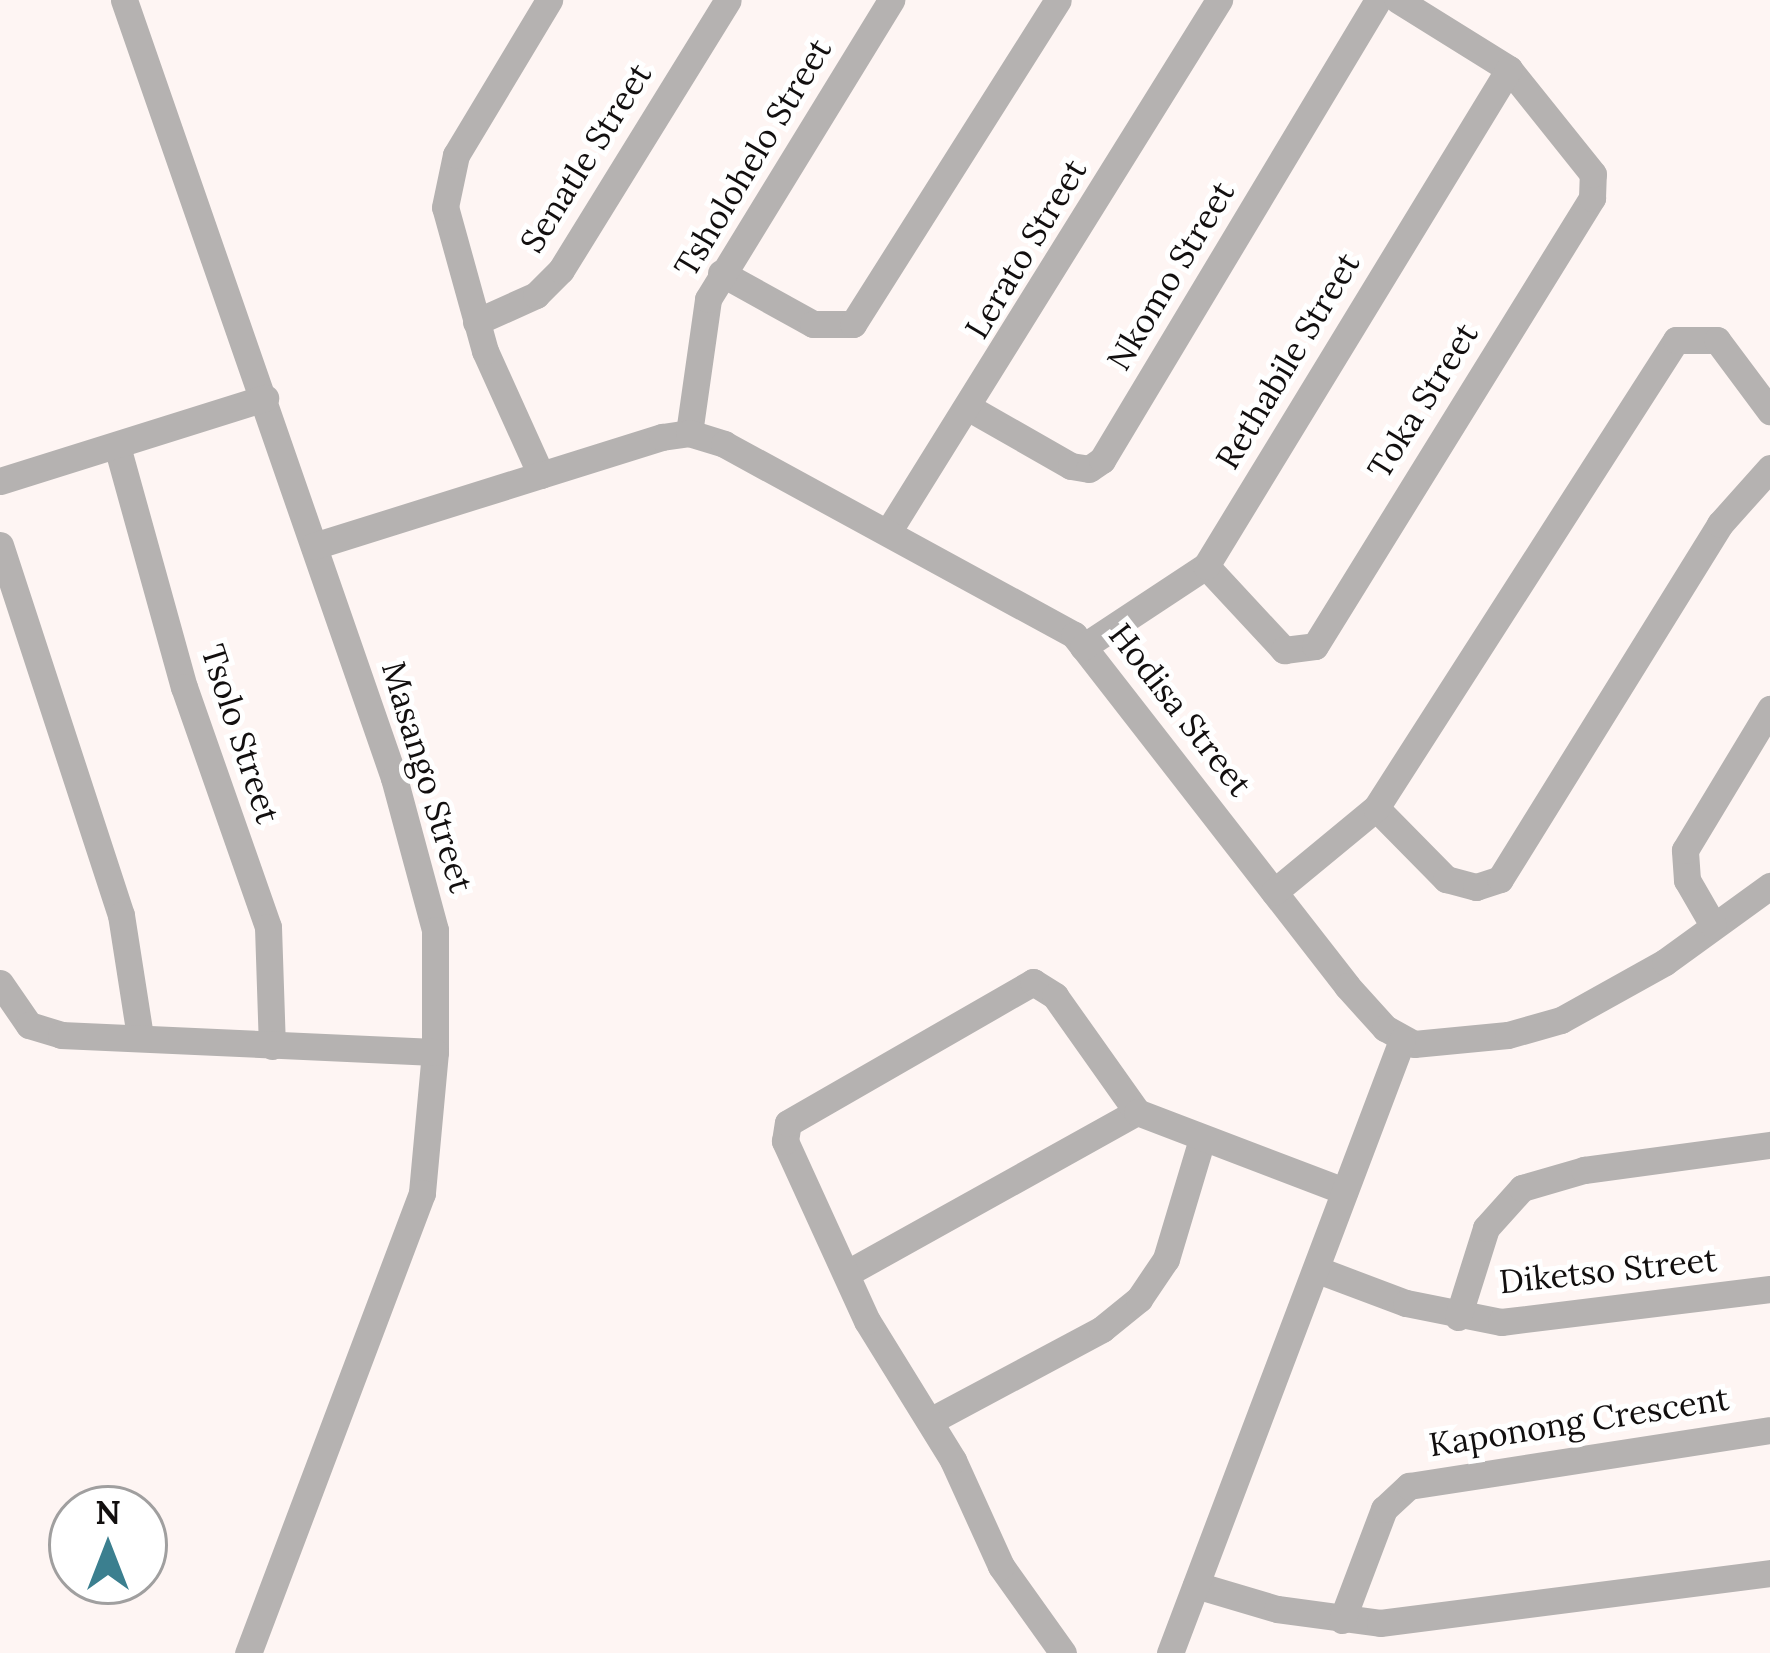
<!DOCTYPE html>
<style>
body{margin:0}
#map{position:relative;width:1770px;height:1653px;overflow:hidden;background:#fef5f3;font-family:Lora,serif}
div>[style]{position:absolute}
.minor>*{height:27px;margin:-13.5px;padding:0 13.5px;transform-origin:13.5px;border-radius:13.5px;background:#b5b2b1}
span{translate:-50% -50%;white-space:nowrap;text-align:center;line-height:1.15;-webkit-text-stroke:10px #fff;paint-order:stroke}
.street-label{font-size:33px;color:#120f0f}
.north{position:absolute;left:48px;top:1485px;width:120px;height:120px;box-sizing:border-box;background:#fff;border:3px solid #a09f9f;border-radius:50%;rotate:0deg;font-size:33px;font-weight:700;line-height:48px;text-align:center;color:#120f0f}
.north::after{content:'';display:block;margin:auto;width:42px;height:54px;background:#3b7f8f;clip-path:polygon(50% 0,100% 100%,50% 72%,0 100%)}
</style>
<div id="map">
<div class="minor">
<i style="left:124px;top:0;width:824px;rotate:70.86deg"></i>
<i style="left:394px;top:778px;width:157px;rotate:74.9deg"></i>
<i style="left:435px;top:930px;width:122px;rotate:90deg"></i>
<i style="left:435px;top:1052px;width:142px;rotate:95.3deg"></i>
<i style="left:422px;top:1193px;width:492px;rotate:110.7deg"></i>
<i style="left:721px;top:273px;width:105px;rotate:29deg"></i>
<i style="left:813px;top:324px;width:40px"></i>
<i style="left:853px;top:324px;width:383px;rotate:-57.7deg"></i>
<i style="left:476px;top:322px;width:66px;rotate:-24.2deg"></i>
<i style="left:536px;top:295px;width:35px;rotate:-45deg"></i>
<i style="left:561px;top:270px;width:317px;rotate:-58.3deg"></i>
<i style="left:971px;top:409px;width:115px;rotate:29.7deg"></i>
<i style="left:1071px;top:466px;width:18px;rotate:9deg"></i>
<i style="left:1089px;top:469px;width:16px;rotate:-35deg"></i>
<i style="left:1102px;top:460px;width:536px;rotate:-59.04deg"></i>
<i style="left:689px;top:433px;width:135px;rotate:-81.9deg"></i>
<i style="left:708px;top:299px;width:351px;rotate:-58.5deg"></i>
<i style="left:117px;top:446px;width:250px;rotate:74.5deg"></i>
<i style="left:184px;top:687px;width:254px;rotate:70.7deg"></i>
<i style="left:268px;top:927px;width:119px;rotate:88.1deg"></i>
<i style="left:541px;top:475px;width:136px;rotate:-114.3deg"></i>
<i style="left:485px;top:351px;width:149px;rotate:-105.5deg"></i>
<i style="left:445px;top:207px;width:53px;rotate:-78.1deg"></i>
<i style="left:456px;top:155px;width:181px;rotate:-59deg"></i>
<i style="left:0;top:481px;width:278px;rotate:-17.4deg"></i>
<i style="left:888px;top:532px;width:627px;rotate:-58.11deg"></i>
<i style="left:0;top:545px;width:389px;rotate:71.9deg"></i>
<i style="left:121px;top:915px;width:122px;rotate:81.1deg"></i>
<i style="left:314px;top:546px;width:365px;rotate:-17.4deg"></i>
<i style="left:662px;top:437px;width:27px;rotate:-8deg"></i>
<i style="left:689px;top:433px;width:37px;rotate:17deg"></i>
<i style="left:724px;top:444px;width:399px;rotate:28.6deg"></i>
<i style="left:1074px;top:635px;width:445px;rotate:52.1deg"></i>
<i style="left:1347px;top:986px;width:57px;rotate:47.9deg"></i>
<i style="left:1385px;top:1028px;width:33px;rotate:29deg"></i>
<i style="left:1414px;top:1044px;width:94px;rotate:-5.5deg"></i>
<i style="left:1508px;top:1035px;width:55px;rotate:-15.8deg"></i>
<i style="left:1561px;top:1020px;width:119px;rotate:-29.1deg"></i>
<i style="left:1665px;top:962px;width:130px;rotate:-35.9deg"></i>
<i style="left:1206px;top:566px;width:115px;rotate:47.1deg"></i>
<i style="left:1284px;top:650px;width:31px;rotate:-7deg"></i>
<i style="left:1315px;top:646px;width:527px;rotate:-58.27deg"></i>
<i style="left:1592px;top:198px;width:24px;rotate:-88deg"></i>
<i style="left:1593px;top:174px;width:134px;rotate:-128.7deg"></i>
<i style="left:1509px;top:69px;width:131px;rotate:-148.1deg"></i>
<i style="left:1083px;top:647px;width:147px;rotate:-33.4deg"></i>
<i style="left:1206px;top:566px;width:582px;rotate:-58.63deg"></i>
<i style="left:1376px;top:808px;width:100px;rotate:45.4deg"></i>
<i style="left:1446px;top:879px;width:31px;rotate:15deg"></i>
<i style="left:1476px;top:887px;width:25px;rotate:-18deg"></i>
<i style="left:1500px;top:879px;width:418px;rotate:-58.2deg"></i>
<i style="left:1720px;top:524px;width:75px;rotate:-48.2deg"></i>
<i style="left:1274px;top:892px;width:132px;rotate:-39.5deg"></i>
<i style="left:1376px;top:808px;width:556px;rotate:-57.34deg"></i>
<i style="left:1676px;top:340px;width:41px"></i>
<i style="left:1717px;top:340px;width:89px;rotate:53.3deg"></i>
<i style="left:1713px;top:925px;width:52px;rotate:-120deg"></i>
<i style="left:1687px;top:880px;width:30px;rotate:-94deg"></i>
<i style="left:1685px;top:850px;width:165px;rotate:-58.9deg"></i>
<i style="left:0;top:983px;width:51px;rotate:55.4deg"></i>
<i style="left:29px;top:1025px;width:34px;rotate:17deg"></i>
<i style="left:61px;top:1035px;width:374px;rotate:2.6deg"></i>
<i style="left:1318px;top:1270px;width:94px;rotate:20.6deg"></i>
<i style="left:1406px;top:1303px;width:97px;rotate:11.3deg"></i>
<i style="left:1501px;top:1322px;width:271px;rotate:-7deg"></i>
<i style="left:851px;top:1271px;width:327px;rotate:-29.1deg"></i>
<i style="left:1458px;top:1317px;width:93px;rotate:-72.5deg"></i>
<i style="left:1486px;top:1228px;width:54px;rotate:-48deg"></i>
<i style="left:1522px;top:1188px;width:65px;rotate:-16.2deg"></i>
<i style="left:1584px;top:1170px;width:188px;rotate:-7.7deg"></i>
<i style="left:930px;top:1421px;width:195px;rotate:-28.1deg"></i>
<i style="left:1102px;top:1329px;width:48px;rotate:-39deg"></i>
<i style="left:1139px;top:1299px;width:48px;rotate:-56deg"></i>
<i style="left:1166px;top:1259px;width:122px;rotate:-73.3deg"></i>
<i style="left:1196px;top:1585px;width:84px;rotate:16.5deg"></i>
<i style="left:1277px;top:1609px;width:104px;rotate:7.7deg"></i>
<i style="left:1380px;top:1623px;width:393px;rotate:-7.3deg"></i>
<i style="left:1342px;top:1620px;width:119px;rotate:-69.3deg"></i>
<i style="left:1384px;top:1509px;width:34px;rotate:-43deg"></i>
<i style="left:1409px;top:1486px;width:365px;rotate:-8.8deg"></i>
<i style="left:1063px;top:1653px;width:107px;rotate:-125.5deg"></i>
<i style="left:1001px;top:1566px;width:116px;rotate:-114.4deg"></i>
<i style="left:953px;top:1460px;width:163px;rotate:-121.7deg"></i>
<i style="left:867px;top:1321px;width:198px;rotate:-114.5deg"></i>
<i style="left:785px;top:1141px;width:18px;rotate:-81deg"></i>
<i style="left:788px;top:1123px;width:283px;rotate:-29.9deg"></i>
<i style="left:1033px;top:982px;width:26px;rotate:32deg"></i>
<i style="left:1055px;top:996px;width:142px;rotate:54.7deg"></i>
<i style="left:1137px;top:1112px;width:222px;rotate:20.9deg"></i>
<i style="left:1170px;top:1653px;width:655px;rotate:-69.27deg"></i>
</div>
<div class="street-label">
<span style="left:586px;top:158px;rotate:-58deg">Senatle Street</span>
<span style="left:753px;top:158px;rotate:-59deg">Tsholohelo Street</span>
<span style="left:1026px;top:249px;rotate:-59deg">Lerato Street</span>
<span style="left:1171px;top:276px;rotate:-59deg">Nkomo Street</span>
<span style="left:1288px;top:361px;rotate:-59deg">Rethabile Street</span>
<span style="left:1423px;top:401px;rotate:-58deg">Toka Street</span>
<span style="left:1180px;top:710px;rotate:52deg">Hodisa Street</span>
<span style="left:240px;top:734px;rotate:72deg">Tsolo Street</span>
<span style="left:427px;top:777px;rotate:73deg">Masango Street</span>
<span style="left:1608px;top:1271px;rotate:-6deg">Diketso Street</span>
<span style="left:1579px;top:1422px;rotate:-9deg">Kaponong Crescent</span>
</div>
<div class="north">N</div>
</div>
